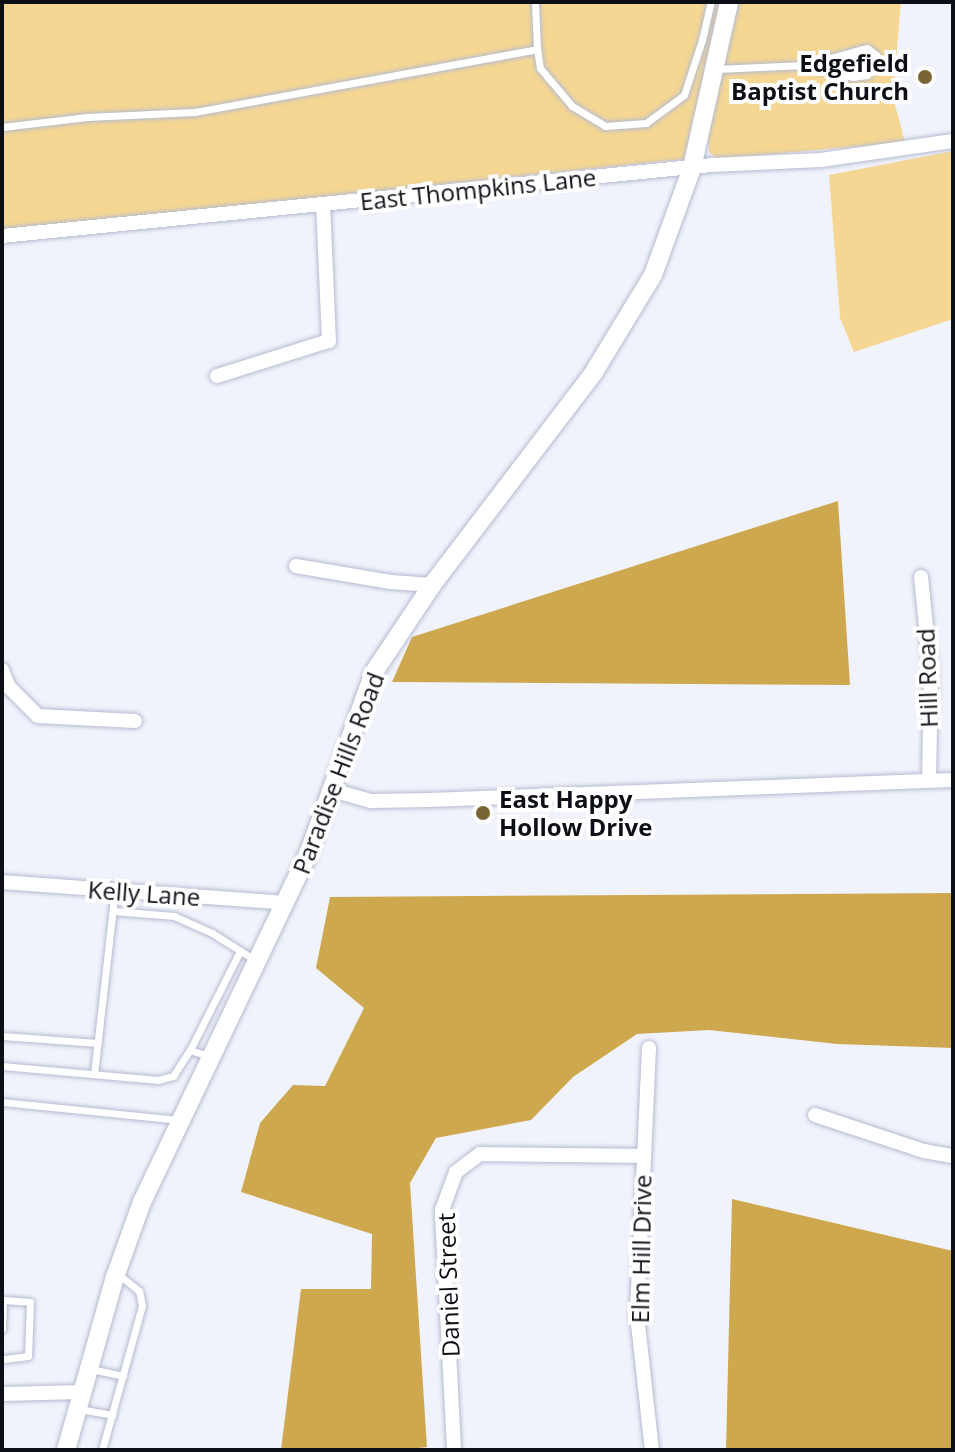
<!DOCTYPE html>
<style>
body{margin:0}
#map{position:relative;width:955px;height:1452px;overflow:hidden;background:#f1f3fc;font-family:"Open Sans",sans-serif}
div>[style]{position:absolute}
.green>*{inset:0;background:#f5d793}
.forest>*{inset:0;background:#cea84e}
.roads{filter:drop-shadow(0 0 2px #b5bbd0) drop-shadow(0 0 2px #b5bbd0)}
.service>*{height:7px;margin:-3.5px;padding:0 3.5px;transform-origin:3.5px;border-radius:3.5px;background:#fff}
.minor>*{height:14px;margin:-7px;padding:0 7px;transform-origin:7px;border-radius:7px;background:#fff}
.tertiary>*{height:18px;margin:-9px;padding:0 9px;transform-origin:9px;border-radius:9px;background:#fff}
.dots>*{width:22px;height:22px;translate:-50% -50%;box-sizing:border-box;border:4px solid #fff;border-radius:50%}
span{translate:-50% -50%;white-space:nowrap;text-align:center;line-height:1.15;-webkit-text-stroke:8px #fff;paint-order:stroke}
.poi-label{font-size:24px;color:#0d0f16;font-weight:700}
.right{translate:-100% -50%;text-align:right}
.left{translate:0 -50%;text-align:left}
.street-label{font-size:24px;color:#0d0f16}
.frame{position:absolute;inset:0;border:4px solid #0d0f16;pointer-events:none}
</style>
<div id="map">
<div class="green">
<i style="clip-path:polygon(2px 2px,721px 2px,684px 159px,2px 230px)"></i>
<i style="clip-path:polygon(739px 2px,901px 2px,893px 97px,905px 142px,717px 159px,709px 152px,708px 134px)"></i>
<i style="clip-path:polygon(953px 151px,953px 319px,854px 352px,840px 318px,829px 175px)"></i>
</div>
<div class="forest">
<i style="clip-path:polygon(838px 501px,850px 685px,392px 682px,412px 637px)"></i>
<i style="clip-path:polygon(953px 893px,953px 1048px,837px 1044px,709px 1030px,637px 1034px,573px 1077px,531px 1120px,436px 1138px,410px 1183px,427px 1447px,403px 1450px,281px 1450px,301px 1289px,371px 1289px,372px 1234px,241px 1192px,260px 1123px,293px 1085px,325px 1086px,364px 1008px,316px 968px,330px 897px)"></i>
<i style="clip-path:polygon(732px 1199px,953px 1251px,953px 1450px,726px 1450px)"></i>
</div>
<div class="roads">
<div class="service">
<i style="left:537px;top:49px;width:19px;rotate:81deg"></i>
<i style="left:540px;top:68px;width:50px;rotate:49.9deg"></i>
<i style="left:572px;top:106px;width:39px;rotate:31deg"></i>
<i style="left:605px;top:126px;width:41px;rotate:-4.2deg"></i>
<i style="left:646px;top:123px;width:47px;rotate:-36.4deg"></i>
<i style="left:684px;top:95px;width:58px;rotate:-71.9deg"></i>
<i style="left:702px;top:40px;width:39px;rotate:-77deg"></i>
<i style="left:716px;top:69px;width:89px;rotate:-2.6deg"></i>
<i style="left:805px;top:65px;width:49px;rotate:14deg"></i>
<i style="left:853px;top:77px;width:14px;rotate:-8deg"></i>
<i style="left:867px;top:75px;width:12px;rotate:-48deg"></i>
<i style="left:875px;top:66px;width:11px;rotate:-85deg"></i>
<i style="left:876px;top:55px;width:11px;rotate:-142deg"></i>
<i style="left:867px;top:48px;width:64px;rotate:164.7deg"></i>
<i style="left:2px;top:127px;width:86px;rotate:-6.7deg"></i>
<i style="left:87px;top:117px;width:108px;rotate:-2.7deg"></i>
<i style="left:195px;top:112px;width:348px;rotate:-10.4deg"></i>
<i style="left:537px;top:49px;width:47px;rotate:-92.4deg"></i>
<i style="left:113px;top:911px;width:61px;rotate:4.7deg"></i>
<i style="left:174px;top:916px;width:42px;rotate:24.1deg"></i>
<i style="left:212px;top:933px;width:51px;rotate:32.1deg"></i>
<i style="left:2px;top:1036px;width:96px;rotate:4.2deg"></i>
<i style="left:190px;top:1050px;width:111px;rotate:-63.2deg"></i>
<i style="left:2px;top:1066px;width:157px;rotate:5.1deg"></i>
<i style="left:158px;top:1080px;width:16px;rotate:-15deg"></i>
<i style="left:173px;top:1076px;width:31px;rotate:-57deg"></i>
<i style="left:190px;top:1050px;width:20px;rotate:18deg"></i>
<i style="left:94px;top:1074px;width:185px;rotate:-83.5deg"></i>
<i style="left:2px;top:1102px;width:177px;rotate:5.8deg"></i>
<i style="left:2px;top:1329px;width:29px;rotate:-88deg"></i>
<i style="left:3px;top:1300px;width:27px;rotate:4deg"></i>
<i style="left:30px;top:1302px;width:54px;rotate:92.1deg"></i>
<i style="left:28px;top:1356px;width:26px;rotate:173deg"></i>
<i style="left:91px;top:1369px;width:33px;rotate:12deg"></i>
<i style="left:79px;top:1409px;width:34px;rotate:10deg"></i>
<i style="left:102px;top:1450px;width:149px;rotate:-74.5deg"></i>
<i style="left:142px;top:1306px;width:15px;rotate:-101deg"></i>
<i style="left:139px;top:1291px;width:28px;rotate:-141deg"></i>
</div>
<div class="minor">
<i style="left:2px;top:236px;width:714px;rotate:-5.71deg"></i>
<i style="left:712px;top:165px;width:109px;rotate:-2.6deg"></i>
<i style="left:821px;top:160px;width:133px;rotate:-8.2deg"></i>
<i style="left:217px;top:376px;width:117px;rotate:-17.4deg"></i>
<i style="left:329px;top:341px;width:136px;rotate:-92.5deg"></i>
<i style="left:296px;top:566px;width:96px;rotate:9.6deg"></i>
<i style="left:391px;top:582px;width:41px;rotate:4.2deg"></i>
<i style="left:921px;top:577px;width:100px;rotate:84.2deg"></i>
<i style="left:931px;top:676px;width:104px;rotate:91.1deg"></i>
<i style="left:2px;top:670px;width:17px;rotate:69deg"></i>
<i style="left:8px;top:686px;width:42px;rotate:45deg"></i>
<i style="left:38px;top:716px;width:97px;rotate:3deg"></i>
<i style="left:332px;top:790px;width:41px;rotate:15.8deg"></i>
<i style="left:371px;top:801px;width:58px;rotate:-1deg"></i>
<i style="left:429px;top:800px;width:524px;rotate:-2.19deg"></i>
<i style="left:2px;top:882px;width:285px;rotate:4.2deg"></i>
<i style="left:649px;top:1048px;width:267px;rotate:92.6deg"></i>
<i style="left:637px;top:1315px;width:136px;rotate:83.7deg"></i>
<i style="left:815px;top:1115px;width:115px;rotate:18.3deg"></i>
<i style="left:924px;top:1151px;width:29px;rotate:10deg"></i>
<i style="left:2px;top:1394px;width:80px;rotate:-1.4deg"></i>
<i style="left:454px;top:1450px;width:240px;rotate:-92.9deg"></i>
<i style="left:442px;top:1210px;width:40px;rotate:-69.8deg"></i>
<i style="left:456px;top:1172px;width:30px;rotate:-37deg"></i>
<i style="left:480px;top:1154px;width:164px;rotate:0.7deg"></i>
</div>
<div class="tertiary">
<i style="left:66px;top:1450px;width:180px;rotate:-74.2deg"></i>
<i style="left:115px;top:1277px;width:80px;rotate:-70.2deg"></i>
<i style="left:142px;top:1202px;width:391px;rotate:-64.5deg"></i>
<i style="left:310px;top:849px;width:188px;rotate:-70.1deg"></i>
<i style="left:374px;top:672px;width:105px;rotate:-56.3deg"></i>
<i style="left:432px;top:585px;width:268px;rotate:-52.7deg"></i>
<i style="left:594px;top:372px;width:114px;rotate:-58.7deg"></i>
<i style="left:653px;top:275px;width:114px;rotate:-70deg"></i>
<i style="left:692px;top:168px;width:170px;rotate:-77.4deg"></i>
</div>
</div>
<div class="dots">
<i style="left:925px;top:77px;background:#796433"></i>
<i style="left:483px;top:813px;background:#796433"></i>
</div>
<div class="poi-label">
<span class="right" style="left:909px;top:77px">Edgefield<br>Baptist Church</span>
<span class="left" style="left:499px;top:813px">East Happy<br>Hollow Drive</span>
</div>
<div class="street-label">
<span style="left:478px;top:189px;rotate:-6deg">East Thompkins Lane</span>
<span style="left:927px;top:678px;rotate:-92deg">Hill Road</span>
<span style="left:338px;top:773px;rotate:-69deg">Paradise Hills Road</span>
<span style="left:144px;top:893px;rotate:4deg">Kelly Lane</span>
<span style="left:641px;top:1249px;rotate:-89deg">Elm Hill Drive</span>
<span style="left:448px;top:1285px;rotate:-92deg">Daniel Street</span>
</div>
<div class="frame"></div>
</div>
